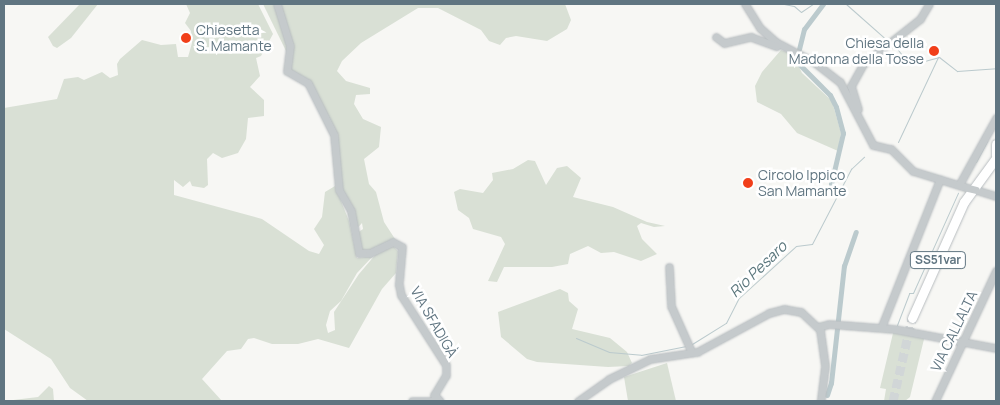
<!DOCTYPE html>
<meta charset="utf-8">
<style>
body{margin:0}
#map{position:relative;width:1000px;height:405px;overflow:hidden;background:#f7f7f4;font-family:Manrope,sans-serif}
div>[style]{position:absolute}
.green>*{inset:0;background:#d9e0d5}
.stream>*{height:1px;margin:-0.5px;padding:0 0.5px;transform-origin:0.5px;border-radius:0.5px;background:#bbcacd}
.canal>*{height:5px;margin:-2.5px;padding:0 2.5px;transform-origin:2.5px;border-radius:2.5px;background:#bbcacd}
.major-tunnel>*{height:9px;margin-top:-4.5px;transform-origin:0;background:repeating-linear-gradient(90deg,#d1d6d7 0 9px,transparent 0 13.5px)}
.roads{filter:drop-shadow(0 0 1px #b8bdc0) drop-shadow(0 0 1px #b8bdc0)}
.minor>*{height:7px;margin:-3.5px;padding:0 3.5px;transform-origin:3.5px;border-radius:3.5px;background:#c5cacc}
.major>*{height:9px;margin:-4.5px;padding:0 4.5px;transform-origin:4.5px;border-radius:4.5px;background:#fff}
.minor-bridge>*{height:7px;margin:-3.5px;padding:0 3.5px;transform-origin:3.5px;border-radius:3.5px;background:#c5cacc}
.dots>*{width:14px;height:14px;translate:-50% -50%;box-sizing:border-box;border:2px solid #fff;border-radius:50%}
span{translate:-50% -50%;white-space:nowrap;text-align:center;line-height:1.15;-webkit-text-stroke:5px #fff;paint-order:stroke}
.shield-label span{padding:1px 4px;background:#fff;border:1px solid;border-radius:4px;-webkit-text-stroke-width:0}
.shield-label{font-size:12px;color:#607581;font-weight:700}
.poi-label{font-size:14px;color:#607581}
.left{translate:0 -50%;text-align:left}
.right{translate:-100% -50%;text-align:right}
.street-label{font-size:14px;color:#607581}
.water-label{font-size:15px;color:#5a767c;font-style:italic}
.frame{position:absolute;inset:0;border:5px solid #607581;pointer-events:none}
</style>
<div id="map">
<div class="green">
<i style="clip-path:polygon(80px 4px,98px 4px,71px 38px,57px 48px,53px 46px,48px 37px)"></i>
<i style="clip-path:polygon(186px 4px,258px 4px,273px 34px,261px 56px,256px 58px,260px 76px,250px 87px,264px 100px,264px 116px,248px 118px,246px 139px,238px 153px,222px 158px,213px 153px,207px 159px,208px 185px,204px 188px,192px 186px,190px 181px,183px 187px,174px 180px,174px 195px,262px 219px,309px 251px,319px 254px,324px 245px,314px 229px,322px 217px,325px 192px,335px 186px,349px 221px,357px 258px,373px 256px,357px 273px,341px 301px,330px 311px,326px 325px,328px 333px,335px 330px,334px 312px,359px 274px,376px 254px,393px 246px,398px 251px,396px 273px,382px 289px,349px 348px,318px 339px,298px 344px,272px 344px,254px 338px,248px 339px,241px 349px,227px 351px,202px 379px,222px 401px,88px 401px,70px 388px,51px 359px,4px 329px,4px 108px,57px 99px,64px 79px,78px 77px,84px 80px,102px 72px,110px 78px,118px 75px,117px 64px,120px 59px,142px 40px,161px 45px,176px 44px,178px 57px,188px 57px,192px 43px,191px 31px,185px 23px,190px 13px)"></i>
<i style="clip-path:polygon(263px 4px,274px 4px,288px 43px,287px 53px)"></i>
<i style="clip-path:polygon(277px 4px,565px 4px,571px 20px,567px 29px,547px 41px,516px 36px,506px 38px,500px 45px,489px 41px,481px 30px,438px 8px,418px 8px,361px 43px,342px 61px,337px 71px,346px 81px,370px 88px,370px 94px,356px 95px,354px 104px,363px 119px,381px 127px,379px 147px,364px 159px,369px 184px,376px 192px,384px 222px,397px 242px,363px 255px,354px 235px,363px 229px,362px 223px,354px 232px,344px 200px,335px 146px,312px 89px,289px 71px,289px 57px)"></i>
<i style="clip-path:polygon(781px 50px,793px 54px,802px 73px,832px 101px,841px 133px,838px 151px,797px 133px,781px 114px,757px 102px,755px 86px,762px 72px)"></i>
<i style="clip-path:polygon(528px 160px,535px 161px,546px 185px,557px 168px,567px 166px,581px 178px,573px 197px,613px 207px,647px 222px,665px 226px,654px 227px,641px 223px,637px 226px,642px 239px,657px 254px,641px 261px,614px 252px,601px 253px,588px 246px,570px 254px,568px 264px,552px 267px,504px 267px,497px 282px,488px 281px,505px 244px,501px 237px,473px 229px,469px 218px,458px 210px,454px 192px,460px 189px,483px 193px,493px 180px,492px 173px,513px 169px)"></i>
<i style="clip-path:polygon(560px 289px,568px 293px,569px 301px,578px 309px,572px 329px,610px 338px,627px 352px,632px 363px,629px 366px,608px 367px,537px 362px,527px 359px,501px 337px,498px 312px)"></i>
<i style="clip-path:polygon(894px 329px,925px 335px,910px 397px,905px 401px,884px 401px,886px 389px,880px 388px)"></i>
<i style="clip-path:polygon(667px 363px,676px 401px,628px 401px,624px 377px)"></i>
<i style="clip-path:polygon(49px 386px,53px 389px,54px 401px,5px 401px,38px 397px)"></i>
</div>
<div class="stream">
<i style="left:784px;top:4px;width:10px;rotate:11deg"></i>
<i style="left:794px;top:6px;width:9px;rotate:41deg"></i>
<i style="left:801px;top:12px;width:14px;rotate:-34deg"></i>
<i style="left:846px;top:4px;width:56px;rotate:41.4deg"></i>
<i style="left:894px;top:45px;width:21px;rotate:51deg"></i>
<i style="left:907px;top:61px;width:10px;rotate:11deg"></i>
<i style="left:917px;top:63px;width:23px;rotate:-15deg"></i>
<i style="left:939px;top:57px;width:23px;rotate:38deg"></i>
<i style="left:957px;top:71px;width:39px;rotate:-4deg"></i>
<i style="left:898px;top:142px;width:94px;rotate:-64.8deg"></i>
<i style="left:976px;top:162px;width:24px;rotate:-62deg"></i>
<i style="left:897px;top:325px;width:34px;rotate:-69deg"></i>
<i style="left:909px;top:293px;width:4px"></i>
<i style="left:913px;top:293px;width:110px;rotate:-65.8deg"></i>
<i style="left:576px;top:338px;width:36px;rotate:23deg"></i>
<i style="left:609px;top:352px;width:32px;rotate:5deg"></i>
<i style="left:641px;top:355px;width:46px;rotate:-11.3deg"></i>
<i style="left:692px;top:344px;width:40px;rotate:-32deg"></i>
<i style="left:726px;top:323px;width:28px;rotate:-63deg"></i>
<i style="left:739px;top:298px;width:77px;rotate:-42.4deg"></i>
<i style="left:796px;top:246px;width:16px;rotate:-7deg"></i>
<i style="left:812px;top:244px;width:85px;rotate:-62.5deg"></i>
<i style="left:851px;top:169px;width:18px;rotate:-43deg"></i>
</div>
<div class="canal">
<i style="left:823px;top:4px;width:31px;rotate:127deg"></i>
<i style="left:804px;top:29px;width:33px;rotate:104deg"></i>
<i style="left:796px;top:61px;width:48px;rotate:45deg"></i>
<i style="left:830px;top:95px;width:13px;rotate:63deg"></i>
<i style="left:836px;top:107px;width:27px;rotate:75deg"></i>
<i style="left:843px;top:133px;width:52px;rotate:103.2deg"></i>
<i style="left:831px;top:184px;width:8px;rotate:76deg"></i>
<i style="left:827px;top:395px;width:13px;rotate:-72deg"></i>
<i style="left:831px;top:383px;width:118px;rotate:-83.7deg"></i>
<i style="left:844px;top:266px;width:36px;rotate:-71deg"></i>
</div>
<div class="major-tunnel">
<i style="left:893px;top:401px;width:85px;rotate:-77.1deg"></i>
</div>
<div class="roads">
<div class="minor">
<i style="left:277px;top:4px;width:44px;rotate:72.8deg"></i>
<i style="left:290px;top:46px;width:25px;rotate:97deg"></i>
<i style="left:287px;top:71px;width:24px;rotate:30deg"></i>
<i style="left:308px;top:83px;width:58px;rotate:63.4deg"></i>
<i style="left:334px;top:135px;width:55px;rotate:84.8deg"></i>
<i style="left:339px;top:190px;width:24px;rotate:60deg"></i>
<i style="left:351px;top:211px;width:43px;rotate:79.2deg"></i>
<i style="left:359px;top:253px;width:11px"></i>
<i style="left:370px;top:253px;width:25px;rotate:-26deg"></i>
<i style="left:393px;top:242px;width:10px;rotate:29deg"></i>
<i style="left:402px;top:247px;width:38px;rotate:95deg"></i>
<i style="left:399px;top:285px;width:10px;rotate:79deg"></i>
<i style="left:401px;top:295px;width:83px;rotate:57.3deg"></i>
<i style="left:446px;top:365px;width:10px;rotate:90deg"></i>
<i style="left:446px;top:375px;width:23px;rotate:121deg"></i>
<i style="left:434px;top:395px;width:8px;rotate:45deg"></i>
<i style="left:745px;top:4px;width:28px;rotate:58deg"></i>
<i style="left:760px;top:28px;width:21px;rotate:41deg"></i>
<i style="left:776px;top:42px;width:43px;rotate:27.8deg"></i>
<i style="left:814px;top:62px;width:33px;rotate:38deg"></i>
<i style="left:840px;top:82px;width:71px;rotate:62.4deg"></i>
<i style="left:873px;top:145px;width:18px;rotate:13deg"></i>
<i style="left:891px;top:149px;width:31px;rotate:45deg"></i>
<i style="left:913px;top:171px;width:58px;rotate:17.2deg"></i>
<i style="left:716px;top:37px;width:10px;rotate:37deg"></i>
<i style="left:724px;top:43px;width:28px;rotate:-13deg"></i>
<i style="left:751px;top:37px;width:27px;rotate:20deg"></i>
<i style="left:858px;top:109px;width:24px;rotate:-107deg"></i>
<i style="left:851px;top:86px;width:25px;rotate:-61deg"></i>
<i style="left:863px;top:64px;width:73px;rotate:-38.3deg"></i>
<i style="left:920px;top:19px;width:17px;rotate:-59deg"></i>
<i style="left:959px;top:185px;width:77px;rotate:-61.1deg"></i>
<i style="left:976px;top:190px;width:21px;rotate:17deg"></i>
<i style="left:669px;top:267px;width:39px;rotate:87deg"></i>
<i style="left:671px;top:306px;width:51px;rotate:65.9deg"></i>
<i style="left:818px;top:327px;width:11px;rotate:-15deg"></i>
<i style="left:829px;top:324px;width:65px;rotate:4.4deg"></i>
<i style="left:894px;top:329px;width:104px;rotate:10.6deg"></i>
<i style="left:881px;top:328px;width:160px;rotate:-68.4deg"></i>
<i style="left:412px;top:401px;width:26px"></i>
<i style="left:578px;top:401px;width:38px;rotate:-35deg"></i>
<i style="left:609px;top:379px;width:46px;rotate:-26deg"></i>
<i style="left:650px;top:359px;width:48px;rotate:-8.5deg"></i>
<i style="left:697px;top:352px;width:82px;rotate:-28.4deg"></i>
<i style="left:769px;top:313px;width:16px;rotate:-15deg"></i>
<i style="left:784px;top:309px;width:17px;rotate:10deg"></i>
<i style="left:801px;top:312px;width:26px;rotate:43deg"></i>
<i style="left:820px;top:330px;width:36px;rotate:82deg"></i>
<i style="left:825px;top:366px;width:35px;rotate:97deg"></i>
<i style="left:935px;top:401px;width:144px;rotate:-64.9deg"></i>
</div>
<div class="major">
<i style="left:996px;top:144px;width:11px;rotate:90deg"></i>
<i style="left:912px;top:318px;width:127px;rotate:-65.9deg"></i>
<i style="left:964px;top:202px;width:54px;rotate:-54deg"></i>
</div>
</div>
<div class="minor-bridge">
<i style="left:968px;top:188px;width:8px;rotate:14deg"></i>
</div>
<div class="dots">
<i style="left:186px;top:38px;background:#f13f1a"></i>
<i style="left:934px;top:51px;background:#f13f1a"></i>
<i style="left:748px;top:183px;background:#f13f1a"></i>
</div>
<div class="shield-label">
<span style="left:938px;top:260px">SS51var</span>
</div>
<div class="poi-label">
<span class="left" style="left:196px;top:38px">Chiesetta<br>S. Mamante</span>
<span class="right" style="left:924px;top:51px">Chiesa della<br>Madonna della Tosse</span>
<span class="left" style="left:758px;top:183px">Circolo Ippico<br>San Mamante</span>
</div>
<div class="street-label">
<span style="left:434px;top:322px;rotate:60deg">VIA SFADIGÀ</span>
<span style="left:954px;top:331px;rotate:-64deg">VIA CALLALTA</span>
</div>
<div class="water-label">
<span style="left:758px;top:269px;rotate:-44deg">Rio Pesaro</span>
</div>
<div class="frame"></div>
</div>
